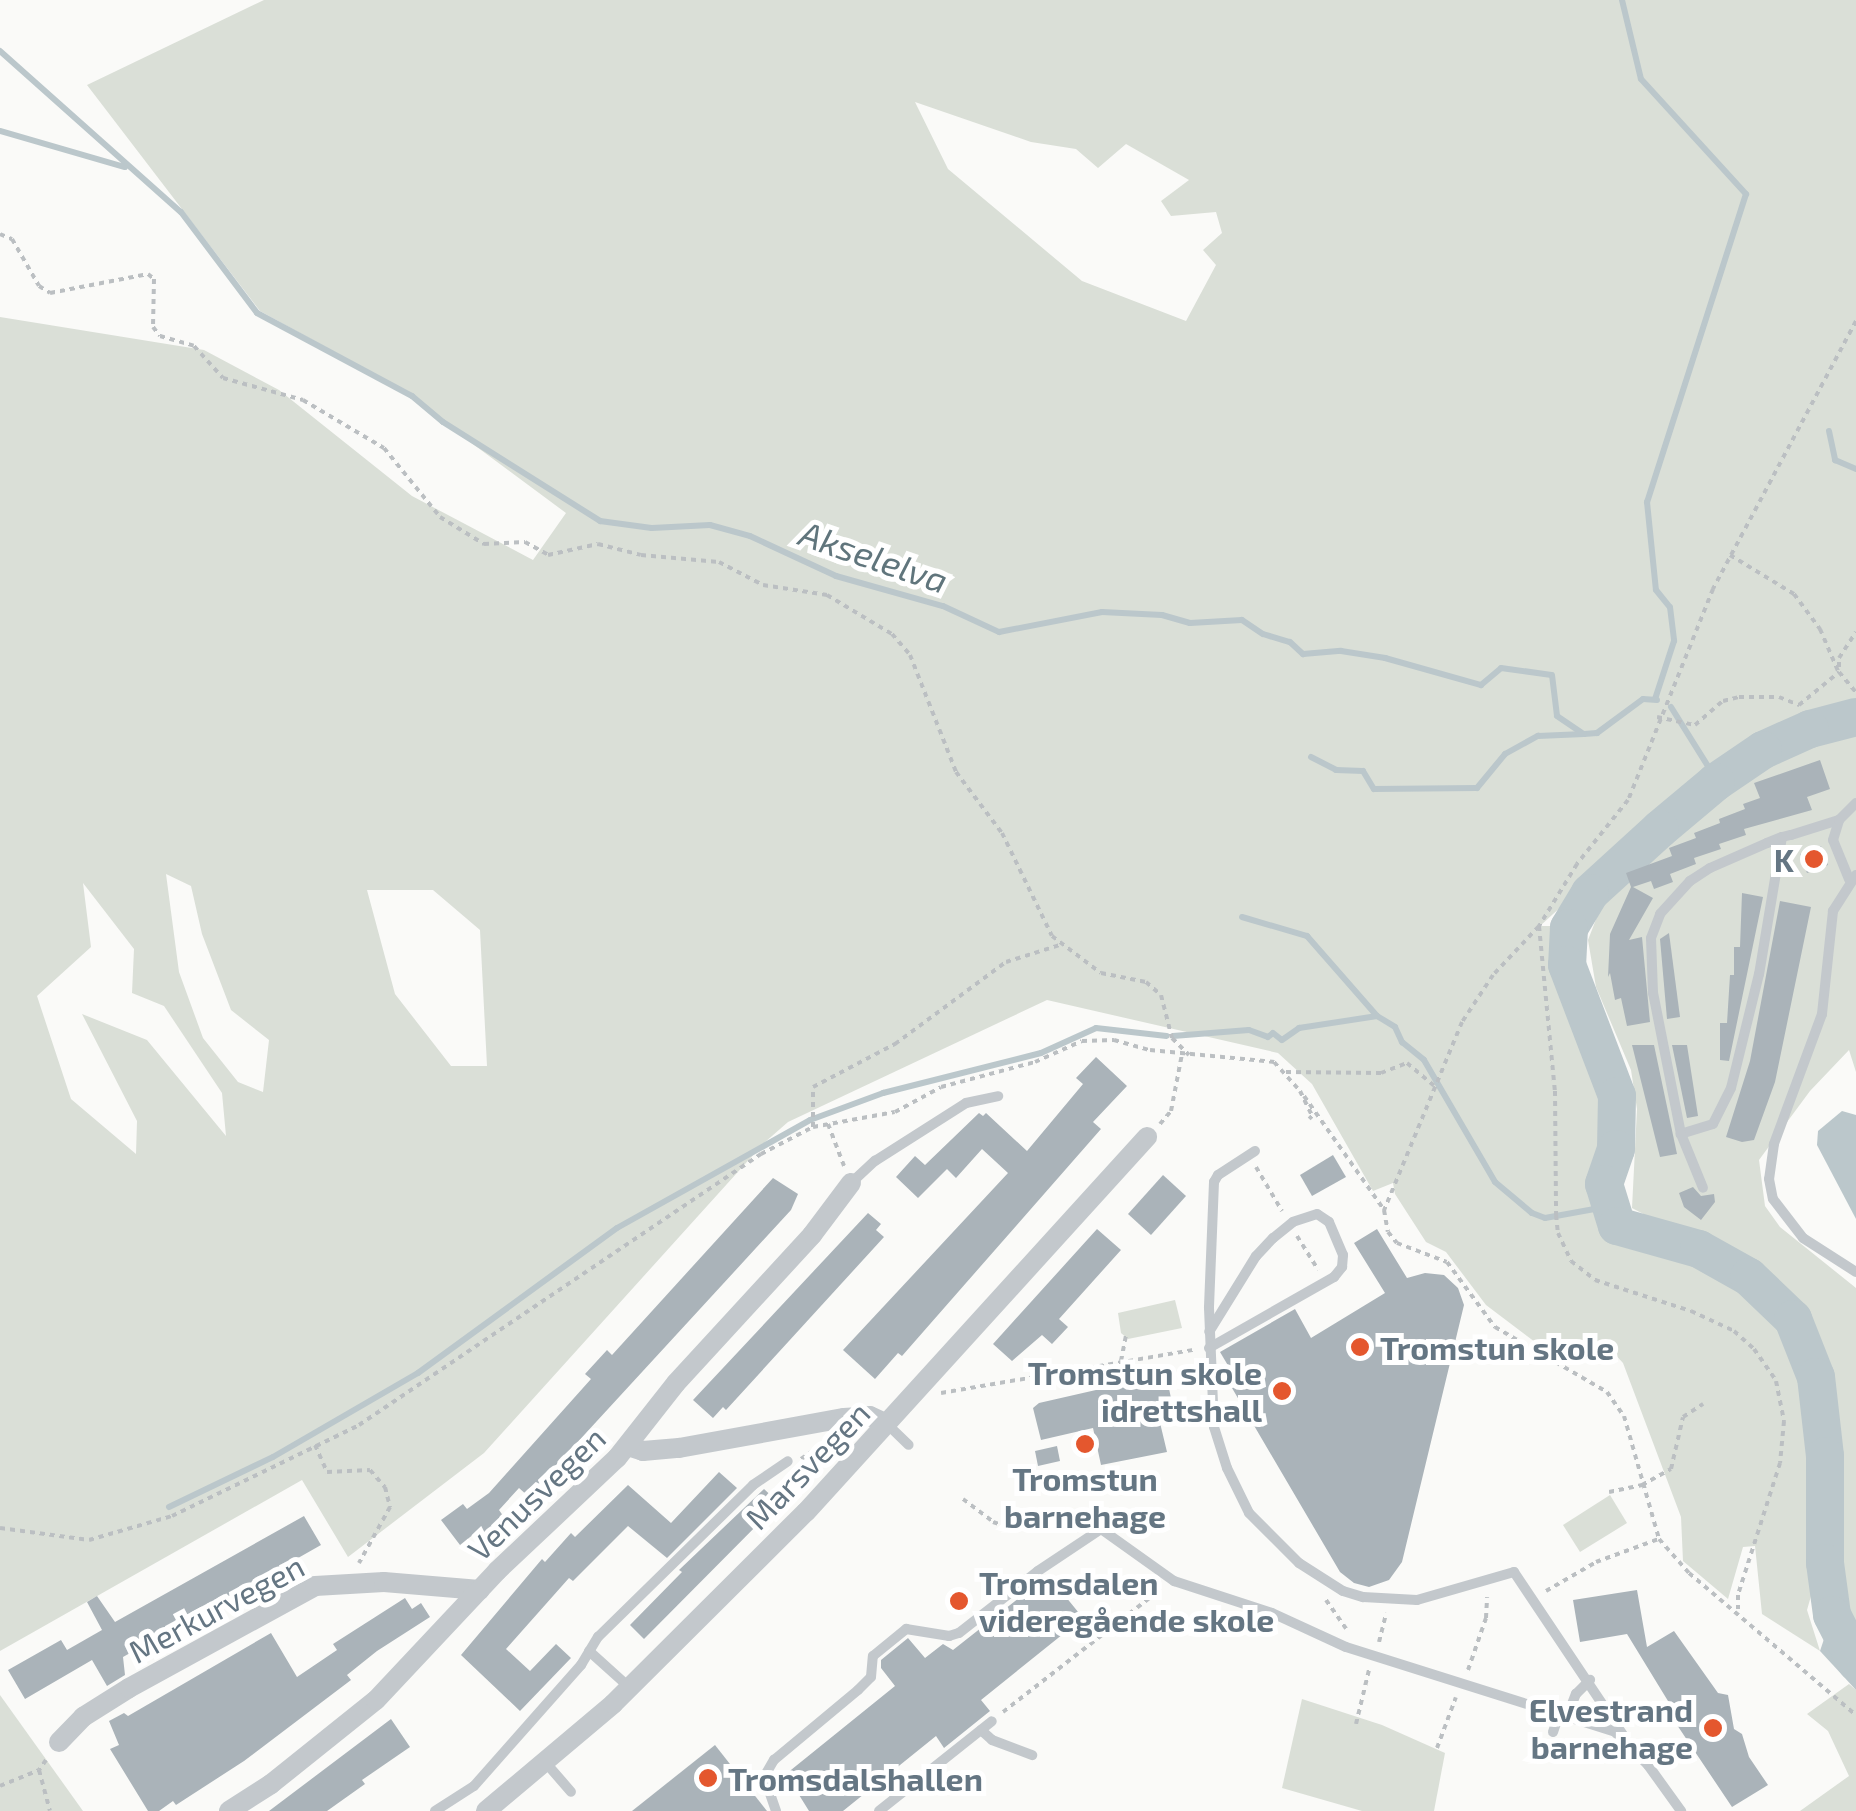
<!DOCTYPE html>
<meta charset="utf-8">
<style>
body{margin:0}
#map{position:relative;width:1856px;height:1811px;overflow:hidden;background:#fafaf8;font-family:"Exo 2",sans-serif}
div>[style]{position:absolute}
.green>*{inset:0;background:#dadfd7}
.water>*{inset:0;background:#bbc7cb}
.stream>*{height:6px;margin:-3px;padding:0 3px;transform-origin:3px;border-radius:3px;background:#bbc7cb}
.river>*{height:38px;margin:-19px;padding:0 19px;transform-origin:19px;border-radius:19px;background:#bbc7cb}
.building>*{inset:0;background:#aab3b9}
.path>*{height:4px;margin-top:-2px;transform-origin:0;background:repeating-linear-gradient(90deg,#bbbfc2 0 5px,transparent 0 10px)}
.service>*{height:10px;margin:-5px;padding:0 5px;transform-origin:5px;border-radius:5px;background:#c3c8cc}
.minor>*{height:20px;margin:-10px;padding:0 10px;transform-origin:10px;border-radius:10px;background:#c3c8cc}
.dots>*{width:28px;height:28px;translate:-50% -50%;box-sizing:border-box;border:5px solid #fff;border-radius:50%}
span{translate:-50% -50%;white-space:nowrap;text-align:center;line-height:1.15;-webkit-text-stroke:10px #fff;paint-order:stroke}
.poi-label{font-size:32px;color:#657683;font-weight:700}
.right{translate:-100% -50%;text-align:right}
.left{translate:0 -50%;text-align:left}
.street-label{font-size:32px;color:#657683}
.water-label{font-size:35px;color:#60757c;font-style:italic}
</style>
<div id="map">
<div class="green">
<i style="clip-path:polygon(evenodd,264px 0,1856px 0,1856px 1072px,1849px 1050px,1810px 1091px,1759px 1160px,1765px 1206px,1780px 1227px,1856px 1288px,1856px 1628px,1839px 1608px,1826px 1402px,1797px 1317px,1725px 1257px,1632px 1208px,1637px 1109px,1631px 1070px,1596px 987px,1588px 940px,1607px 891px,1701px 805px,1727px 785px,1826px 738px,1810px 714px,1721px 760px,1540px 926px,1567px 926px,1565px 966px,1614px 1097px,1614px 1148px,1602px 1185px,1615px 1229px,1696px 1252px,1746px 1282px,1789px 1319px,1811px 1377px,1822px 1454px,1821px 1561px,1807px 1610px,1820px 1651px,1762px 1614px,1755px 1546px,1743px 1547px,1728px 1599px,1683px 1561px,1681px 1517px,1623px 1363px,1611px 1350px,1539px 1345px,1486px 1305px,1446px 1252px,1426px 1242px,1395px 1194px,1393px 1183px,1373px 1191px,1312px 1084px,1278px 1053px,1047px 1000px,788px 1122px,764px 1143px,484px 1453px,348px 1557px,302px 1480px,0 1651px,0 317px,204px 350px,279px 390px,412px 496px,533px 560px,566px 513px,389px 382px,260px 311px,87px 85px,264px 0,915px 102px,1031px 142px,1076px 149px,1098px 168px,1126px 144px,1189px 180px,1161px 201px,1171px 216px,1216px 212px,1222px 233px,1203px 250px,1216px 265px,1186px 321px,1082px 281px,948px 169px,915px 102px,264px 0,166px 874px,191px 886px,202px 934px,231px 1010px,269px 1040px,263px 1092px,238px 1082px,203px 1038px,179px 972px,166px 874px,264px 0,83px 883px,134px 949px,132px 993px,164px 1006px,222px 1093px,226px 1136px,147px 1040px,82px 1014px,137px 1121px,136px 1154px,71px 1099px,37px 996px,91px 947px,83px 883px,264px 0,367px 890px,433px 890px,480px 930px,487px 1066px,451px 1066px,395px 994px,367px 890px)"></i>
<i style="clip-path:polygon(1175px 1300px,1182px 1328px,1128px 1339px,1121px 1333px,1118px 1313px)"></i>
<i style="clip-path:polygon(1610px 1495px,1627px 1523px,1580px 1552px,1563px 1525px)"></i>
<i style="clip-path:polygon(1849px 1684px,1856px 1690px,1856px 1811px,1800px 1811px,1849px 1776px,1828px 1731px,1807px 1714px)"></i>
<i style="clip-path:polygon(0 1695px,83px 1811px,0 1811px)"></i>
<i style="clip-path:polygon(1302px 1699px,1382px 1725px,1445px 1753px,1434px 1811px,1362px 1811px,1282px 1788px)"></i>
</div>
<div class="water">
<i style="clip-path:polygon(1842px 1111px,1856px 1115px,1856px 1219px,1817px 1145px,1818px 1131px)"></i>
<i style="clip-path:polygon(1839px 1608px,1856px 1628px,1856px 1690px,1820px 1651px,1832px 1615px)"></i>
</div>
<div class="stream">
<i style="left:1622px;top:0;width:81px;rotate:76.5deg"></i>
<i style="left:1641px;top:79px;width:156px;rotate:47.6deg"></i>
<i style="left:1746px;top:194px;width:324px;rotate:107.8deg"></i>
<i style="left:1647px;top:502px;width:88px;rotate:84.2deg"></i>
<i style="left:1656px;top:590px;width:22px;rotate:51deg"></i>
<i style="left:1670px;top:607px;width:34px;rotate:83deg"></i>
<i style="left:1674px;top:641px;width:61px;rotate:108.1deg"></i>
<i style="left:0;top:51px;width:242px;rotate:41.7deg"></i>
<i style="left:181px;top:212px;width:126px;rotate:53deg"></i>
<i style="left:257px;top:313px;width:176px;rotate:28.2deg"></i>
<i style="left:412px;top:396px;width:40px;rotate:40deg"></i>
<i style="left:443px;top:422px;width:186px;rotate:32.2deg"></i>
<i style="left:600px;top:521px;width:52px;rotate:7.7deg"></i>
<i style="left:652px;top:528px;width:58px;rotate:-3deg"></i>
<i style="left:710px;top:525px;width:41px;rotate:15.4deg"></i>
<i style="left:750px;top:536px;width:95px;rotate:24.9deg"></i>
<i style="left:836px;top:576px;width:111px;rotate:15.7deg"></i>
<i style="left:943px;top:606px;width:62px;rotate:24.9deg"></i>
<i style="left:999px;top:632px;width:105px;rotate:-11deg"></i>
<i style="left:1102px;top:612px;width:60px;rotate:2.9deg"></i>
<i style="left:1162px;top:615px;width:29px;rotate:16deg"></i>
<i style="left:1190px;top:623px;width:52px;rotate:-3.3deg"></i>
<i style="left:1242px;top:620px;width:25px;rotate:34deg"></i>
<i style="left:1263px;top:634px;width:28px;rotate:17deg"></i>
<i style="left:1290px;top:642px;width:18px;rotate:43deg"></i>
<i style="left:1303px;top:654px;width:38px;rotate:-5deg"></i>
<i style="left:1341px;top:651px;width:45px;rotate:9deg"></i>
<i style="left:1385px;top:658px;width:100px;rotate:15.7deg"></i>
<i style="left:1481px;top:685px;width:26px;rotate:-40deg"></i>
<i style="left:1501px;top:668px;width:51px;rotate:7.8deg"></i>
<i style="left:1552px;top:675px;width:41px;rotate:83deg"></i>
<i style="left:1557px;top:716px;width:32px;rotate:34deg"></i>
<i style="left:1584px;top:734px;width:13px;rotate:-4deg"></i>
<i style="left:1597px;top:733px;width:57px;rotate:-36.5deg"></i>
<i style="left:1643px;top:699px;width:14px;rotate:4deg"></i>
<i style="left:0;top:131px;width:130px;rotate:16.1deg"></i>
<i style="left:1829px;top:431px;width:30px;rotate:78deg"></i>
<i style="left:1835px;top:460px;width:23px;rotate:23deg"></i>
<i style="left:1671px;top:707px;width:75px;rotate:58deg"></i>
<i style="left:1711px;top:771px;width:15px;rotate:90deg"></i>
<i style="left:1311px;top:757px;width:28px;rotate:27deg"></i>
<i style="left:1336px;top:770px;width:27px;rotate:2deg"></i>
<i style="left:1363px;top:771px;width:21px;rotate:59deg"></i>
<i style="left:1374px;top:789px;width:103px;rotate:-0.6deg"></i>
<i style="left:1477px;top:788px;width:44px;rotate:-50.5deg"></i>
<i style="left:1505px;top:754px;width:38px;rotate:-29deg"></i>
<i style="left:1538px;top:736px;width:46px;rotate:-2.5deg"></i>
<i style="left:1242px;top:917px;width:68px;rotate:16.3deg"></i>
<i style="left:1307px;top:936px;width:106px;rotate:48.8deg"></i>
<i style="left:1377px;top:1016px;width:21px;rotate:31deg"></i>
<i style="left:1395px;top:1027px;width:17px;rotate:65deg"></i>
<i style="left:1402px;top:1042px;width:28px;rotate:39deg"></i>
<i style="left:1424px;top:1060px;width:141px;rotate:59.8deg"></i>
<i style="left:1495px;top:1182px;width:48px;rotate:40deg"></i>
<i style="left:1532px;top:1213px;width:14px;rotate:21deg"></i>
<i style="left:1545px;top:1218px;width:67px;rotate:-10.3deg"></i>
<i style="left:1173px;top:1036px;width:76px;rotate:-4.5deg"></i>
<i style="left:1249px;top:1030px;width:20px;rotate:20deg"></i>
<i style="left:1268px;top:1037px;width:6px;rotate:-39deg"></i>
<i style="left:1273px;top:1033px;width:11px;rotate:38deg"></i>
<i style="left:1282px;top:1040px;width:21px;rotate:-35deg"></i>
<i style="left:1299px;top:1028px;width:79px;rotate:-8.7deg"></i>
<i style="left:169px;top:1507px;width:115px;rotate:-25.7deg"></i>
<i style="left:273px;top:1457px;width:168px;rotate:-30.1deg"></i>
<i style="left:418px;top:1373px;width:246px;rotate:-36.1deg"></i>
<i style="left:617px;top:1228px;width:221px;rotate:-29.2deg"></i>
<i style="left:810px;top:1120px;width:78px;rotate:-20.3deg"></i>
<i style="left:883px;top:1093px;width:163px;rotate:-14.2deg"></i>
<i style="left:1041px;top:1053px;width:60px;rotate:-24.4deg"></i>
<i style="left:1096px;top:1028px;width:71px;rotate:6.4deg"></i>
</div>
<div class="river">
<i style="left:1856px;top:717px;width:48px;rotate:165.4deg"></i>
<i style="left:1810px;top:729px;width:51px;rotate:155.9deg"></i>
<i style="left:1763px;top:750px;width:57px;rotate:145.8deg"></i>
<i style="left:1716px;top:782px;width:73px;rotate:140deg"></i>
<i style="left:1660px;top:829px;width:95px;rotate:137.6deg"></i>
<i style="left:1590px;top:893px;width:41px;rotate:121deg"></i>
<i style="left:1569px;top:928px;width:37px;rotate:93deg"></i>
<i style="left:1567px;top:965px;width:140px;rotate:69.1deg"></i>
<i style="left:1617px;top:1096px;width:53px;rotate:91.1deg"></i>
<i style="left:1616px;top:1149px;width:37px;rotate:109deg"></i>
<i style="left:1604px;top:1184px;width:44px;rotate:72.8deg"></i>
<i style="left:1617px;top:1226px;width:85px;rotate:15.7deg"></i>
<i style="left:1699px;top:1249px;width:57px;rotate:29.2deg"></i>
<i style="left:1749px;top:1277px;width:61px;rotate:43.7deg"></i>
<i style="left:1793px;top:1319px;width:62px;rotate:68.4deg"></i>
<i style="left:1816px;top:1377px;width:80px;rotate:83.5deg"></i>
<i style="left:1825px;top:1456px;width:107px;rotate:90deg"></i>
<i style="left:1825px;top:1563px;width:52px;rotate:82.3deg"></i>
<i style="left:1832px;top:1615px;width:53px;rotate:62.9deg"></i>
</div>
<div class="building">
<i style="clip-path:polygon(1820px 760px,1830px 789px,1807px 797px,1812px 810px,1744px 829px,1746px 835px,1719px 844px,1721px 849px,1694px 858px,1696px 864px,1670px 874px,1673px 882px,1654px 889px,1651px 881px,1633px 887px,1653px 898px,1629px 940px,1642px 937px,1650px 1022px,1627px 1026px,1621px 998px,1615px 1000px,1610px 973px,1608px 977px,1610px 934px,1631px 887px,1626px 873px,1672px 856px,1669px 848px,1696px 838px,1694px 833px,1720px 823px,1719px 819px,1745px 809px,1743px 804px,1760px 798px,1754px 783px)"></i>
<i style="clip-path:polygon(1821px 846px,1828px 865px,1807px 873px,1800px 854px)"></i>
<i style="clip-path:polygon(1742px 893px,1763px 897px,1729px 1061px,1720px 1060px,1720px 1023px,1727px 1023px,1730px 975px,1734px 975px,1734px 947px,1740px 947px)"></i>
<i style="clip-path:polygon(1780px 901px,1811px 907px,1775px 1082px,1754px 1140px,1742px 1142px,1726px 1137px,1750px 1061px)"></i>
<i style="clip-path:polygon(1669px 933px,1680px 1017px,1667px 1019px,1660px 939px)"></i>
<i style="clip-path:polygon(1632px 1045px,1654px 1045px,1677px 1154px,1660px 1157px)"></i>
<i style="clip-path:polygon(1672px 1045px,1687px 1045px,1698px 1116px,1687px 1118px)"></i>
<i style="clip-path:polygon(1096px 1057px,1127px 1086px,1093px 1122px,1101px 1129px,902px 1356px,898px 1353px,875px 1379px,843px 1350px,1008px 1173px,982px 1149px,956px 1178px,947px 1169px,918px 1198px,896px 1177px,915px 1156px,925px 1165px,979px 1113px,983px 1116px,986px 1113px,1027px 1151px,1083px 1084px,1076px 1078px)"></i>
<i style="clip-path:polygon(1333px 1155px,1346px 1177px,1312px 1196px,1300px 1175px)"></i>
<i style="clip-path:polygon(1163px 1175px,1186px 1196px,1151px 1235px,1128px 1214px)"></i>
<i style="clip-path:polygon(773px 1178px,798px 1194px,791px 1210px,528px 1496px,519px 1488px,499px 1510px,506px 1520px,484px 1536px,479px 1530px,460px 1545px,441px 1520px,463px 1504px,467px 1509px,489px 1493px,591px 1379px,585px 1374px,607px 1350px,612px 1355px)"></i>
<i style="clip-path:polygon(1693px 1187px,1701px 1196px,1714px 1194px,1715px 1202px,1701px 1220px,1684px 1207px,1679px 1193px)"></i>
<i style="clip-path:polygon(868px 1213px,881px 1224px,876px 1230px,884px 1237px,726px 1410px,723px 1407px,713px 1418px,693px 1400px)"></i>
<i style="clip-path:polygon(1097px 1229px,1121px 1250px,1059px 1319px,1068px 1327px,1052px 1344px,1042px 1335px,1012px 1361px,993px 1344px)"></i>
<i style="clip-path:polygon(1377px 1229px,1407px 1278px,1425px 1273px,1444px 1275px,1458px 1288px,1464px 1305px,1402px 1562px,1389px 1580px,1369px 1587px,1354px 1583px,1340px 1572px,1232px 1388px,1239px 1384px,1220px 1352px,1295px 1309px,1311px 1338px,1385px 1293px,1354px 1243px)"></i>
<i style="clip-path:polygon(1166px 1374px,1172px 1403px,1156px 1406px,1167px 1452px,1101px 1465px,1093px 1428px,1041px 1440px,1033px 1408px,1039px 1403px)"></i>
<i style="clip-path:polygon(1057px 1446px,1060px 1461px,1038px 1466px,1035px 1451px)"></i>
<i style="clip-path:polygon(719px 1472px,737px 1488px,667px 1558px,628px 1526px,573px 1581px,569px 1578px,506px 1649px,530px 1671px,556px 1644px,571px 1658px,520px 1711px,461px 1655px,542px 1559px,545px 1562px,571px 1533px,575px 1537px,628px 1485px,671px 1523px)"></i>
<i style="clip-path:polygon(764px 1489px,779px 1503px,644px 1639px,630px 1625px,682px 1572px,679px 1570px)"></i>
<i style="clip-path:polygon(304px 1516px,321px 1545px,123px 1657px,125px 1675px,107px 1686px,92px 1660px,25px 1699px,8px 1670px,61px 1640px,67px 1650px,102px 1630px,87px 1602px,97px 1596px,115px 1622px)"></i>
<i style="clip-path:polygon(1048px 1575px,1083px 1618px,981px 1700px,990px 1711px,944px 1748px,936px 1736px,843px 1811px,809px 1811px,786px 1774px,895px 1686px,881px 1668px,881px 1660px,908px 1638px,925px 1658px,943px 1644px,953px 1650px)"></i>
<i style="clip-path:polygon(1637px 1590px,1647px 1647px,1674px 1631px,1718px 1693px,1728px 1695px,1734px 1729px,1742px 1734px,1749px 1757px,1768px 1785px,1732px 1807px,1675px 1722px,1679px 1719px,1627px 1634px,1580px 1642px,1573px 1600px)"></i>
<i style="clip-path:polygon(405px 1598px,412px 1609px,421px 1603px,430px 1617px,377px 1651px,347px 1675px,351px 1680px,244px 1761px,176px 1805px,173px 1801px,159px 1811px,148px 1811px,110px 1749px,119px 1745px,109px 1721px,124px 1713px,128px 1716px,271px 1633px,297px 1677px,337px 1650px,333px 1644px)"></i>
<i style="clip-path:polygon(391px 1719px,410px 1747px,362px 1780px,365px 1784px,327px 1811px,269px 1811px)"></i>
<i style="clip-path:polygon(715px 1745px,767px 1811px,632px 1811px)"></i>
</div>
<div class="path">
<i style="left:0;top:234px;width:13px;rotate:23deg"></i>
<i style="left:12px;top:239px;width:54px;rotate:60.1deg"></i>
<i style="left:39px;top:286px;width:13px;rotate:32deg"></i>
<i style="left:50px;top:293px;width:100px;rotate:-11deg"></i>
<i style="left:148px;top:274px;width:8px;rotate:40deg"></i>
<i style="left:154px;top:279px;width:48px;rotate:91.2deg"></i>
<i style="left:153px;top:327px;width:11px;rotate:52deg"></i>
<i style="left:160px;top:336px;width:35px;rotate:16deg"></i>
<i style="left:194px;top:346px;width:43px;rotate:47.8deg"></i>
<i style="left:223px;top:378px;width:83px;rotate:15.4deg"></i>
<i style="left:303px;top:400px;width:94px;rotate:30.7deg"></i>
<i style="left:384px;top:448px;width:89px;rotate:50.9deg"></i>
<i style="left:440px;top:517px;width:52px;rotate:31.5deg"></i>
<i style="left:484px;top:544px;width:41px;rotate:-2.8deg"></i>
<i style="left:525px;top:542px;width:26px;rotate:29deg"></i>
<i style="left:548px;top:555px;width:51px;rotate:-12.4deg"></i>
<i style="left:598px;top:544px;width:44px;rotate:14.3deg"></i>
<i style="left:641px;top:555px;width:78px;rotate:5.1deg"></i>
<i style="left:719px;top:562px;width:50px;rotate:27.6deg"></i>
<i style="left:763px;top:585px;width:65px;rotate:8.9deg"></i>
<i style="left:827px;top:595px;width:76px;rotate:31deg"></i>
<i style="left:892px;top:634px;width:28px;rotate:49deg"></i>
<i style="left:910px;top:655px;width:126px;rotate:68.5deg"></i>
<i style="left:956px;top:772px;width:76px;rotate:53deg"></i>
<i style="left:1002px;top:833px;width:114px;rotate:64.1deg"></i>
<i style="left:1052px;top:936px;width:61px;rotate:37.1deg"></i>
<i style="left:1101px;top:973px;width:46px;rotate:11.3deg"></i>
<i style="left:1146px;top:982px;width:20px;rotate:41deg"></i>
<i style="left:1161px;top:995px;width:44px;rotate:75.7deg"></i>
<i style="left:1172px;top:1038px;width:24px;rotate:45deg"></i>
<i style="left:1856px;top:321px;width:304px;rotate:118.1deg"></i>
<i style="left:1713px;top:589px;width:227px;rotate:111.9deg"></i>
<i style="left:1628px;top:800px;width:82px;rotate:128.6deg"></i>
<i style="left:1577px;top:864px;width:73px;rotate:121.5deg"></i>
<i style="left:1539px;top:926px;width:67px;rotate:133.2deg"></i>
<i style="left:1493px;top:975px;width:56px;rotate:123.4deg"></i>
<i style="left:1462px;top:1022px;width:204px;rotate:112.5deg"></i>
<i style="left:1384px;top:1210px;width:22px;rotate:80deg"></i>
<i style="left:1388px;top:1232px;width:14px;rotate:51deg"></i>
<i style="left:1397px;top:1243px;width:53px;rotate:20.8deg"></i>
<i style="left:1447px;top:1262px;width:81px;rotate:53.6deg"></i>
<i style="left:1495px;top:1327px;width:129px;rotate:30.1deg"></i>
<i style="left:1607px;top:1392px;width:29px;rotate:55deg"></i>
<i style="left:1624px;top:1416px;width:128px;rotate:74.1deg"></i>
<i style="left:1659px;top:1539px;width:45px;rotate:48.6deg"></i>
<i style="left:1689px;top:1573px;width:219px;rotate:40.4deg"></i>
<i style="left:1730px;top:555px;width:75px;rotate:31.4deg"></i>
<i style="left:1794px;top:594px;width:44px;rotate:53.4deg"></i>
<i style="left:1820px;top:629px;width:46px;rotate:66.8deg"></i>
<i style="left:1839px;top:667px;width:9px;rotate:-90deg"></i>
<i style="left:1839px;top:658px;width:31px;rotate:-57deg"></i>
<i style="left:1657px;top:717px;width:39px;rotate:12deg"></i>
<i style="left:1695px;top:725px;width:37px;rotate:-41deg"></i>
<i style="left:1723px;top:701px;width:16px;rotate:-14deg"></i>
<i style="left:1739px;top:697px;width:40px"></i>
<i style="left:1779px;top:697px;width:22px;rotate:22deg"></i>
<i style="left:1799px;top:705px;width:52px;rotate:-39.5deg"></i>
<i style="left:1839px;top:672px;width:26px;rotate:50deg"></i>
<i style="left:1539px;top:926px;width:166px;rotate:84.5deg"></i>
<i style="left:1555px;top:1091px;width:124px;rotate:89.5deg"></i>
<i style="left:1556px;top:1215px;width:18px;rotate:84deg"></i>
<i style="left:1558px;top:1233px;width:31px;rotate:65deg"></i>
<i style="left:1571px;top:1261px;width:31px;rotate:38deg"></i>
<i style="left:1595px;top:1280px;width:101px;rotate:17.9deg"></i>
<i style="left:1691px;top:1311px;width:47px;rotate:24.9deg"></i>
<i style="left:1734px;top:1331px;width:27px;rotate:42deg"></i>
<i style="left:1754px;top:1349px;width:39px;rotate:55deg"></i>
<i style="left:1776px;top:1381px;width:41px;rotate:78.7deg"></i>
<i style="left:1784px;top:1421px;width:42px;rotate:95.4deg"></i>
<i style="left:1780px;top:1463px;width:139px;rotate:107.7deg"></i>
<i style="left:1738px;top:1595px;width:14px;rotate:90deg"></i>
<i style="left:1286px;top:1072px;width:95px;rotate:0.6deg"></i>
<i style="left:1381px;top:1073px;width:28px;rotate:-21deg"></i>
<i style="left:1407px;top:1063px;width:35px;rotate:40deg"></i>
<i style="left:1304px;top:1096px;width:139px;rotate:54.9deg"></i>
<i style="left:828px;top:1124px;width:45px;rotate:69.1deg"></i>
<i style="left:1160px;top:1124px;width:17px;rotate:-50deg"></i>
<i style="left:1171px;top:1111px;width:58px;rotate:-79.1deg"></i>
<i style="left:813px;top:1127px;width:40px;rotate:-90deg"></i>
<i style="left:813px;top:1087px;width:93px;rotate:-27.7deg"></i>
<i style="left:895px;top:1044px;width:138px;rotate:-36.5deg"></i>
<i style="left:1006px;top:962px;width:60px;rotate:-17.5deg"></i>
<i style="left:1256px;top:1167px;width:51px;rotate:59.4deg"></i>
<i style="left:1297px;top:1236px;width:40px;rotate:58deg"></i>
<i style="left:1121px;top:1361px;width:26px;rotate:-79deg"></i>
<i style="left:941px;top:1393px;width:256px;rotate:-9.7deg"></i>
<i style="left:315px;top:1445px;width:30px;rotate:66deg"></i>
<i style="left:327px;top:1472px;width:43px;rotate:-2.7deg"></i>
<i style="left:370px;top:1470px;width:23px;rotate:49deg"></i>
<i style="left:385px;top:1487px;width:21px;rotate:76deg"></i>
<i style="left:390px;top:1507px;width:64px;rotate:119deg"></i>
<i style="left:801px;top:1459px;width:30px;rotate:-34deg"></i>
<i style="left:1609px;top:1492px;width:34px;rotate:-12deg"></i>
<i style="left:1642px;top:1485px;width:33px;rotate:-29deg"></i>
<i style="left:1671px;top:1469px;width:53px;rotate:-77deg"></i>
<i style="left:1683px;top:1417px;width:24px;rotate:-33deg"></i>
<i style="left:963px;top:1499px;width:38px;rotate:37deg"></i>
<i style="left:993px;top:1522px;width:21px;rotate:19deg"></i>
<i style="left:1013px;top:1529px;width:63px;rotate:-2.7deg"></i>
<i style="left:0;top:1528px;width:90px;rotate:7.7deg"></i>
<i style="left:89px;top:1540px;width:86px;rotate:-16.1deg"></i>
<i style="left:172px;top:1516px;width:208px;rotate:-25.9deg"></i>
<i style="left:359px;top:1425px;width:485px;rotate:-34deg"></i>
<i style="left:761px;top:1154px;width:59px;rotate:-27.4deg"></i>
<i style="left:813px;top:1127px;width:83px;rotate:-10.4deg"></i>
<i style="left:895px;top:1112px;width:52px;rotate:-28.5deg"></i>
<i style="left:941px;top:1087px;width:97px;rotate:-14.9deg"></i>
<i style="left:1035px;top:1062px;width:51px;rotate:-24.1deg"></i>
<i style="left:1082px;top:1041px;width:32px;rotate:-2deg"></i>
<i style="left:1114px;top:1040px;width:37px;rotate:16deg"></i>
<i style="left:1150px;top:1050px;width:125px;rotate:5.5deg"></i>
<i style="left:1274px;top:1062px;width:39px;rotate:48deg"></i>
<i style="left:1300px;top:1091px;width:28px;rotate:64deg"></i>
<i style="left:1312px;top:1116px;width:4px;rotate:135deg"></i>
<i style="left:1546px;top:1591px;width:58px;rotate:-30.1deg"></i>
<i style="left:1596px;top:1562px;width:67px;rotate:-20.1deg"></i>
<i style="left:1326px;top:1600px;width:35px;rotate:55deg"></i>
<i style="left:1379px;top:1642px;width:30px;rotate:-76deg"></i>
<i style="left:1468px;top:1670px;width:55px;rotate:-70.9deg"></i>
<i style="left:1486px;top:1618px;width:21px;rotate:-87deg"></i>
<i style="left:1003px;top:1712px;width:200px;rotate:-37.9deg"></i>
<i style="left:1356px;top:1724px;width:56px;rotate:-76.5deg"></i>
<i style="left:1437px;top:1748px;width:54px;rotate:-69.6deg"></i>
<i style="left:46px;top:1760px;width:12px;rotate:125deg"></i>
<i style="left:39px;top:1770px;width:42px;rotate:75deg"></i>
<i style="left:0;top:1786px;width:42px;rotate:-22.3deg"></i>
</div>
<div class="service">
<i style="left:1782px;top:837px;width:139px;rotate:99.5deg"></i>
<i style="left:1759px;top:974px;width:117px;rotate:103.8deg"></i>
<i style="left:1731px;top:1088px;width:40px;rotate:116.6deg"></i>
<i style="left:1713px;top:1124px;width:34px;rotate:163deg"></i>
<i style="left:1681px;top:1134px;width:144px;rotate:-101.2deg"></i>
<i style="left:1653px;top:993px;width:55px;rotate:-92.1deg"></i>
<i style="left:1651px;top:938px;width:26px;rotate:-69deg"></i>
<i style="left:1660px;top:914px;width:45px;rotate:-47.7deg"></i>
<i style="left:1690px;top:881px;width:24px;rotate:-33deg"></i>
<i style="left:1710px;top:868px;width:62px;rotate:-23.7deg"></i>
<i style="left:1767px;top:843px;width:16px;rotate:-22deg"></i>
<i style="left:1782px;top:837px;width:9px;rotate:-13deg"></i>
<i style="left:1791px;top:835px;width:50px;rotate:-17.4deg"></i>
<i style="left:1856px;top:875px;width:43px;rotate:122.6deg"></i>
<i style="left:1833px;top:911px;width:104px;rotate:96.1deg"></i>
<i style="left:1822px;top:1014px;width:139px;rotate:110.3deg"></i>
<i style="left:1774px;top:1144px;width:35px;rotate:98deg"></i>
<i style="left:1769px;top:1179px;width:20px;rotate:79deg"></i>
<i style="left:1773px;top:1199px;width:49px;rotate:52.4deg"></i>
<i style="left:1803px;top:1238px;width:63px;rotate:32.7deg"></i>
<i style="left:1849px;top:879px;width:42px;rotate:-112.3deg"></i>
<i style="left:1833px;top:840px;width:21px;rotate:-73deg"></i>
<i style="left:1839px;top:820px;width:24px;rotate:-45deg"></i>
<i style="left:1681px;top:1134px;width:58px;rotate:67.8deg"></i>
<i style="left:1255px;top:1151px;width:44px;rotate:147deg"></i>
<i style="left:1218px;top:1175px;width:8px;rotate:120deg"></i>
<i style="left:1214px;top:1182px;width:126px;rotate:92.3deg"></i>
<i style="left:1209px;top:1308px;width:119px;rotate:87.6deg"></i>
<i style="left:1214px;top:1427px;width:43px;rotate:72.4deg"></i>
<i style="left:1227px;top:1468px;width:50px;rotate:63.9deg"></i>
<i style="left:1249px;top:1513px;width:71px;rotate:45deg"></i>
<i style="left:1299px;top:1563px;width:52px;rotate:32.5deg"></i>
<i style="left:1343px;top:1591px;width:21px;rotate:17deg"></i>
<i style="left:1363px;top:1597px;width:54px;rotate:3.2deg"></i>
<i style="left:1417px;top:1600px;width:101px;rotate:-16.1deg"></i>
<i style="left:1514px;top:1572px;width:200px;rotate:56.2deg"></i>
<i style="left:851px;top:1183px;width:33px;rotate:-43deg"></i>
<i style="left:875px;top:1161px;width:108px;rotate:-32.5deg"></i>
<i style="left:966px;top:1103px;width:33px;rotate:-12deg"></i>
<i style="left:1209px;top:1348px;width:144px;rotate:-29.6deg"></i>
<i style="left:1334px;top:1277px;width:13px;rotate:-51deg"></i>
<i style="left:1342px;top:1267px;width:12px;rotate:-85deg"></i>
<i style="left:1343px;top:1255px;width:36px;rotate:-113deg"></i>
<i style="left:1329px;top:1222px;width:14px;rotate:-146deg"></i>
<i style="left:1317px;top:1214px;width:25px;rotate:162deg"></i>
<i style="left:1293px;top:1222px;width:26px;rotate:141deg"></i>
<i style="left:1273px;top:1238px;width:25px;rotate:133deg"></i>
<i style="left:1256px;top:1256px;width:89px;rotate:121.7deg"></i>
<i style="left:887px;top:1424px;width:30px;rotate:44deg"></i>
<i style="left:589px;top:1651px;width:54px;rotate:42deg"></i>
<i style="left:1567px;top:1717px;width:25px;rotate:-69deg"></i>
<i style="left:1576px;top:1694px;width:20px;rotate:-45deg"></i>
<i style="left:981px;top:1730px;width:15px;rotate:42deg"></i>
<i style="left:992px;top:1740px;width:43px;rotate:20.6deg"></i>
<i style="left:1553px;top:1732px;width:18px;rotate:-71deg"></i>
<i style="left:546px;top:1763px;width:38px;rotate:49deg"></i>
<i style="left:435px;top:1811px;width:46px;rotate:-32.7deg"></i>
<i style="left:474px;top:1786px;width:162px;rotate:-48.5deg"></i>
<i style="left:581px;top:1665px;width:33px;rotate:-59deg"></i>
<i style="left:598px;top:1637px;width:217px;rotate:-44.4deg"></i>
<i style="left:753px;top:1485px;width:42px;rotate:-34.4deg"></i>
<i style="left:776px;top:1811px;width:36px;rotate:-109deg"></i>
<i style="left:764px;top:1777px;width:20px;rotate:-60deg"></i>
<i style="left:774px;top:1760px;width:109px;rotate:-39.8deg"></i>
<i style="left:858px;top:1690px;width:18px;rotate:-45deg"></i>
<i style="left:871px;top:1677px;width:21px;rotate:-85deg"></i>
<i style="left:873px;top:1656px;width:43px;rotate:-39.3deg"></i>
<i style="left:906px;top:1629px;width:44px;rotate:9.2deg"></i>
<i style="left:949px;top:1636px;width:10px;rotate:-17deg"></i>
<i style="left:959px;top:1633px;width:100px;rotate:-38.1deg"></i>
<i style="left:1038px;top:1571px;width:76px;rotate:-33.7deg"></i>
<i style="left:1101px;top:1529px;width:90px;rotate:35.5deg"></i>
<i style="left:1174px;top:1581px;width:103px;rotate:18.1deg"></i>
<i style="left:1272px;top:1613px;width:81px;rotate:24.7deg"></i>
<i style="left:1346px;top:1647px;width:282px;rotate:17.5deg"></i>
<i style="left:1615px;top:1732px;width:47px;rotate:45deg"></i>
<i style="left:1648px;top:1765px;width:57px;rotate:54.3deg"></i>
<i style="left:879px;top:1811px;width:144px;rotate:-38.5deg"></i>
</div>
<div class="minor">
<i style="left:628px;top:1446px;width:16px;rotate:18deg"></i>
<i style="left:643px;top:1451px;width:36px;rotate:-5deg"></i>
<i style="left:679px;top:1448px;width:168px;rotate:-10.3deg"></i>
<i style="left:844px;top:1418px;width:26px;rotate:-4deg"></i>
<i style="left:870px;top:1416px;width:19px;rotate:25deg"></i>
<i style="left:59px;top:1742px;width:35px;rotate:-46deg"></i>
<i style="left:83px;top:1717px;width:54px;rotate:-32.2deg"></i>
<i style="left:129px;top:1688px;width:212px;rotate:-28.7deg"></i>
<i style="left:315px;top:1586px;width:69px;rotate:-3.3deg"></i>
<i style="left:384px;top:1582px;width:96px;rotate:4.8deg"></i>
<i style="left:229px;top:1811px;width:50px;rotate:-32.7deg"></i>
<i style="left:271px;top:1784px;width:134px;rotate:-38.7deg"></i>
<i style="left:376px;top:1700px;width:177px;rotate:-46.8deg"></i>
<i style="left:497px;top:1571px;width:165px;rotate:-43.3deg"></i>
<i style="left:617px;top:1458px;width:95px;rotate:-51.8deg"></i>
<i style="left:676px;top:1383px;width:201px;rotate:-47.4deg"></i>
<i style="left:812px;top:1235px;width:65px;rotate:-53.1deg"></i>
<i style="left:486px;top:1811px;width:166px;rotate:-40.1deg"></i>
<i style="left:613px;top:1704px;width:272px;rotate:-44.9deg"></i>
<i style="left:806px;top:1512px;width:507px;rotate:-47.72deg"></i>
</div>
<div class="dots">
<i style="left:1814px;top:859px;background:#e4572e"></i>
<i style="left:1360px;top:1347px;background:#e4572e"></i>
<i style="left:1282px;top:1391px;background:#e4572e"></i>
<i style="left:1085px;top:1444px;background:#e4572e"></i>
<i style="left:959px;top:1601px;background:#e4572e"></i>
<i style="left:1713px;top:1728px;background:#e4572e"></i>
<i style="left:708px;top:1778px;background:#e4572e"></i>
</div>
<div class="poi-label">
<span class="right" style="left:1794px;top:859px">K</span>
<span class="left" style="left:1380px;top:1347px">Tromstun skole</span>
<span class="right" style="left:1262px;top:1391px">Tromstun skole<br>idrettshall</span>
<span style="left:1085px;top:1497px">Tromstun<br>barnehage</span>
<span class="left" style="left:979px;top:1601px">Tromsdalen<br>videregående skole</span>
<span class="right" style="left:1693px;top:1728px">Elvestrand<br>barnehage</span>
<span class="left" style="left:728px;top:1778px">Tromsdalshallen</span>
</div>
<div class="street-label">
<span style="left:807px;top:1465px;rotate:-46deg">Marsvegen</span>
<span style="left:536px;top:1493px;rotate:-44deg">Venusvegen</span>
<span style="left:216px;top:1608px;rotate:-28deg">Merkurvegen</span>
</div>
<div class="water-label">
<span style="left:874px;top:556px;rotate:19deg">Akselelva</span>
</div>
</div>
